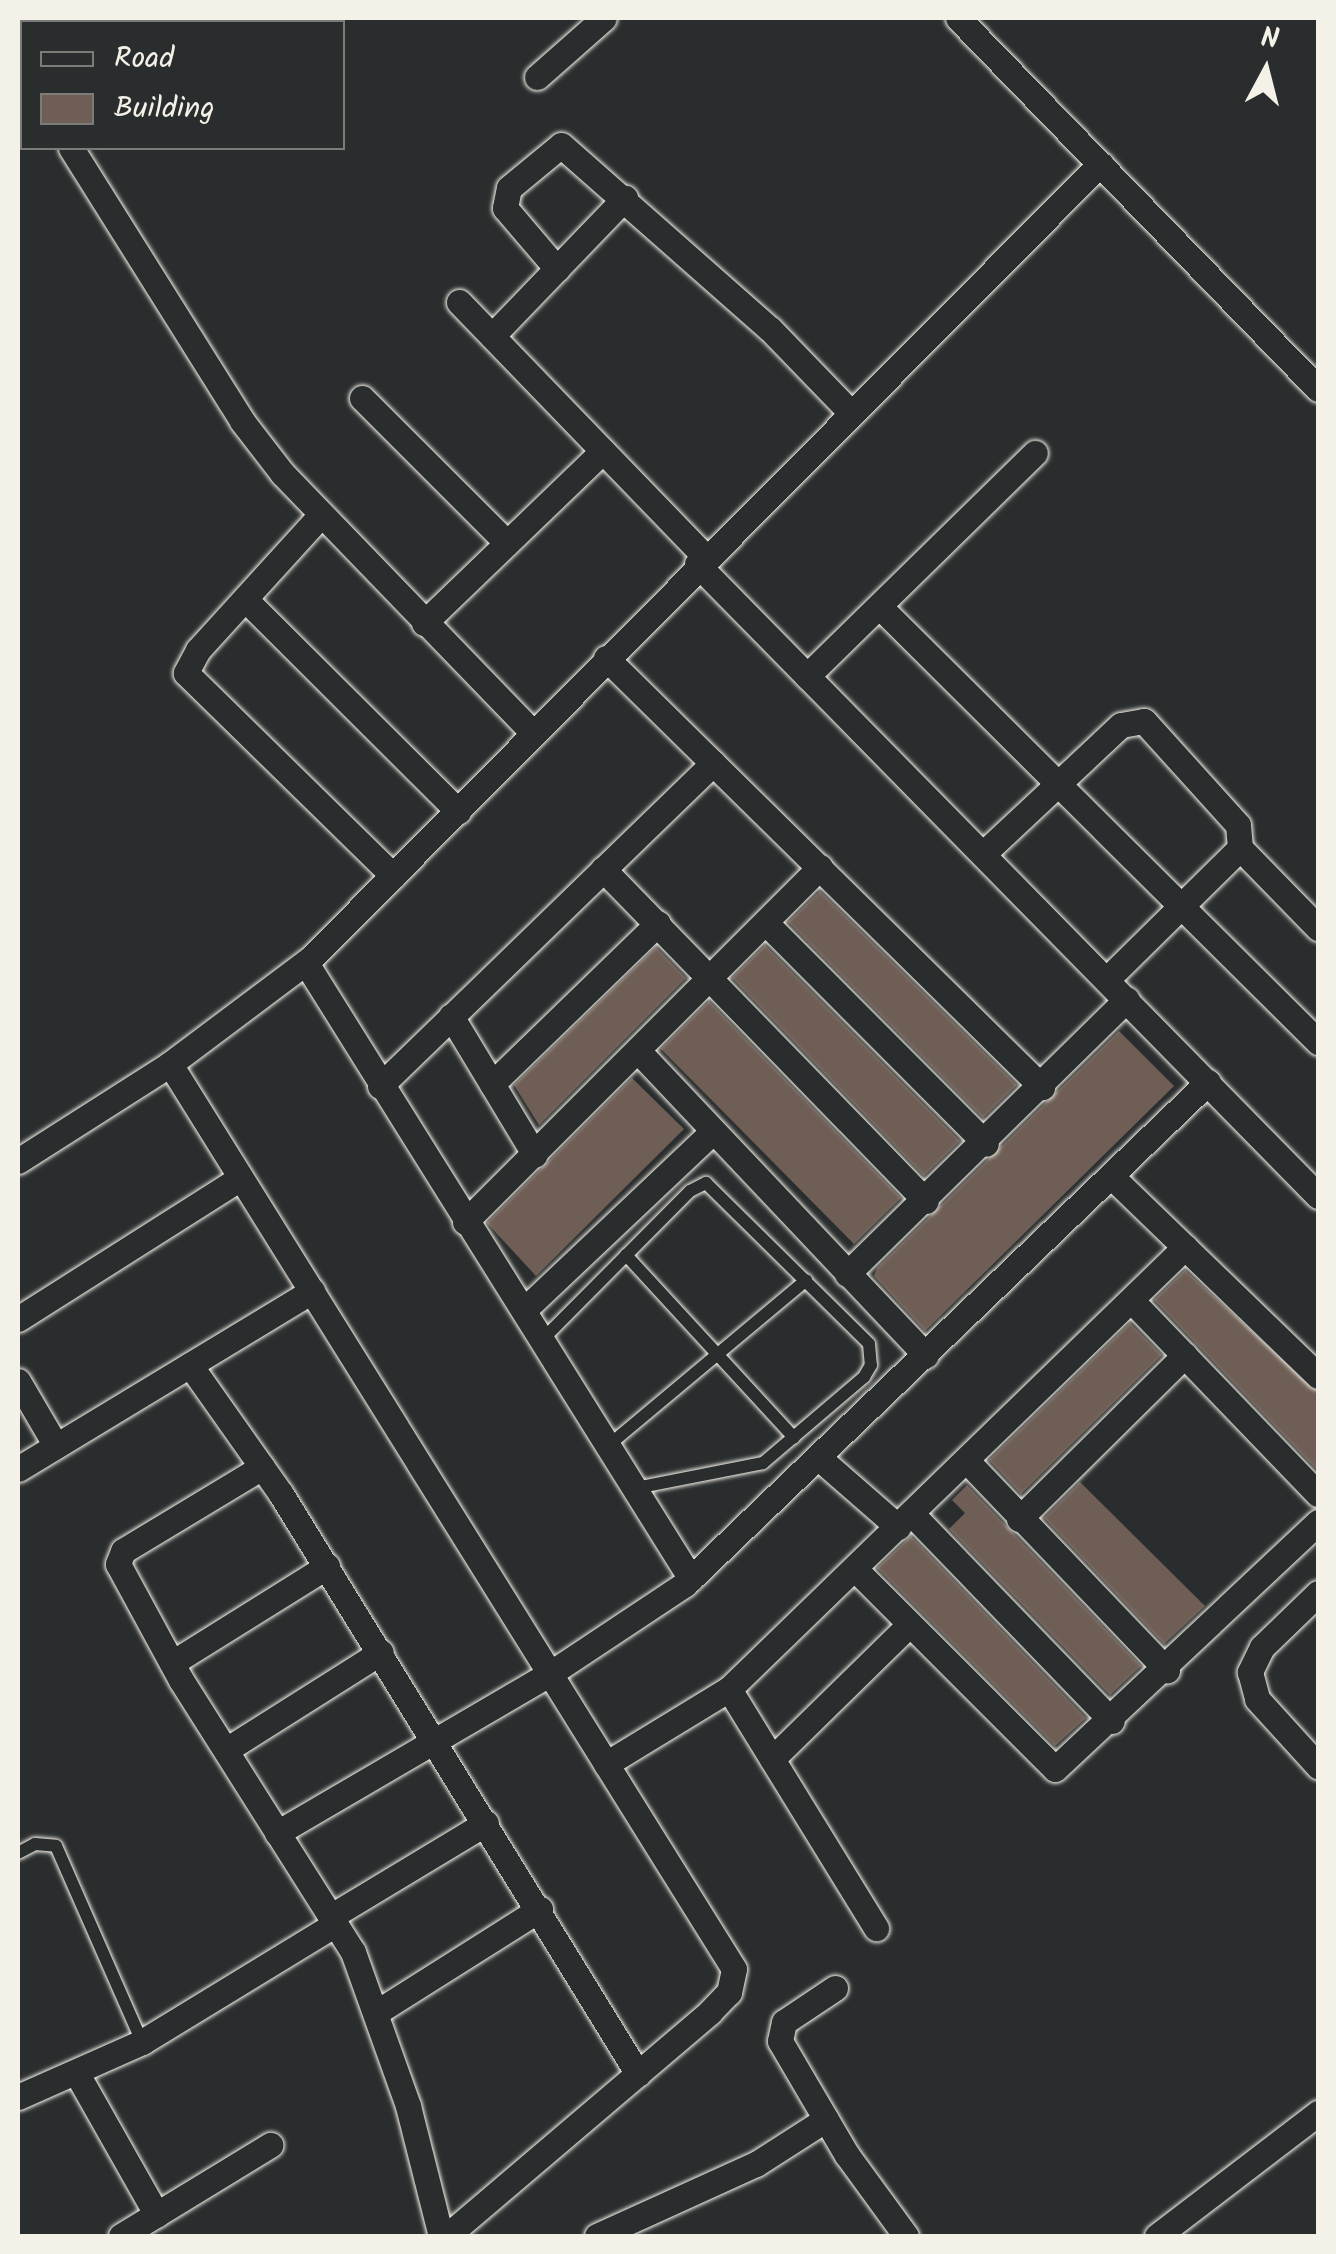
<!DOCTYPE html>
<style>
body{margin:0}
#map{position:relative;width:1336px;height:2254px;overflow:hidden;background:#2a2d2e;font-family:Kalam,sans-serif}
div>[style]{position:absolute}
.building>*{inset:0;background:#6e5e55}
.roads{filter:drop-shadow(0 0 2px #f4f1e8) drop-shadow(0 0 2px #f4f1e8)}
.service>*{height:12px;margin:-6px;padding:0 6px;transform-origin:6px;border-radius:6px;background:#2a2d2e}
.minor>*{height:25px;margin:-12.5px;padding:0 12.5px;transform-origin:12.5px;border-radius:12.5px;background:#2a2d2e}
span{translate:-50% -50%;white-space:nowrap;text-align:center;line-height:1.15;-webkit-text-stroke:10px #2a2d2e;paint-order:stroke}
.frame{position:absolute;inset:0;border:20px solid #f4f1e8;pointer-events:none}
.legend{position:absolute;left:20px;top:20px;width:325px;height:130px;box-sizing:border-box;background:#2a2d2e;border:2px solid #7b7b78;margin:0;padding:12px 18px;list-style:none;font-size:30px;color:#f4f1e8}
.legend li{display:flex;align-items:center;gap:20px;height:50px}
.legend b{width:50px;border:2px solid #7b7b78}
.north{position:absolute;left:1216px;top:20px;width:100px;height:100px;-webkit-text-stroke:8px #2a2d2e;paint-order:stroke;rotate:7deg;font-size:28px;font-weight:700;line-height:40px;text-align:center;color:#f4f1e8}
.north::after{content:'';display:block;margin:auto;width:35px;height:45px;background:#f4f1e8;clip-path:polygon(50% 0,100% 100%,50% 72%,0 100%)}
</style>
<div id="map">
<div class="building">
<i style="clip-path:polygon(820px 891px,1017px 1085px,983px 1118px,788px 922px)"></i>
<i style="clip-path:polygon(765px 945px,960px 1141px,924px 1176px,732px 978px)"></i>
<i style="clip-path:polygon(656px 947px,686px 978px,539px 1125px,514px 1085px)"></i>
<i style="clip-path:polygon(709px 1001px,901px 1198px,854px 1244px,661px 1049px)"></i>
<i style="clip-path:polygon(1119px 1031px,1174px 1086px,925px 1331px,874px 1276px,877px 1268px)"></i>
<i style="clip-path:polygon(632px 1078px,684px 1129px,536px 1276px,487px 1223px)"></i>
<i style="clip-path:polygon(1185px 1270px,1318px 1392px,1318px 1471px,1154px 1300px)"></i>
<i style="clip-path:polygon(1130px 1323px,1162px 1355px,1021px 1494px,989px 1460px)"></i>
<i style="clip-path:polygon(1080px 1482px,1205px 1606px,1164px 1644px,1044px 1518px)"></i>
<i style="clip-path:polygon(967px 1485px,1141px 1666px,1110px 1695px,949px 1529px,965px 1513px,952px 1500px)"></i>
<i style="clip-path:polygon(911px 1536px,1086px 1718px,1055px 1746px,877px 1568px)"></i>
</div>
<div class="roads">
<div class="service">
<i style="left:626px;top:1255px;width:248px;rotate:47.4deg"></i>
<i style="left:544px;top:1338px;width:207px;rotate:-45.2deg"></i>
<i style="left:690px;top:1191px;width:18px;rotate:-27deg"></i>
<i style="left:706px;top:1183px;width:229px;rotate:44.6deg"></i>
<i style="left:869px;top:1344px;width:21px;rotate:85deg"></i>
<i style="left:871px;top:1365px;width:14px;rotate:120deg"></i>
<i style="left:864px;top:1377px;width:133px;rotate:139.6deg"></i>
<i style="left:763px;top:1463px;width:129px;rotate:168.9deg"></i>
<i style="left:609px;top:1445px;width:257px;rotate:-39.9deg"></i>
<i style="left:18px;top:1853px;width:19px;rotate:-28deg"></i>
<i style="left:35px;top:1844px;width:21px;rotate:5deg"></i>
<i style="left:56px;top:1846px;width:214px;rotate:66.3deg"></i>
</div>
<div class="minor">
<i style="left:958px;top:18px;width:517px;rotate:45.86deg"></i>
<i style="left:18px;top:63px;width:9px;rotate:63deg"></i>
<i style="left:537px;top:77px;width:89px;rotate:-41.4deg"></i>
<i style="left:71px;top:148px;width:322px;rotate:57.9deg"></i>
<i style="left:242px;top:421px;width:66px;rotate:52.4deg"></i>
<i style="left:282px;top:473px;width:361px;rotate:46deg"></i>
<i style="left:557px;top:269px;width:80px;rotate:-130.4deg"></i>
<i style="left:505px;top:208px;width:20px;rotate:-79deg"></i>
<i style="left:509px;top:188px;width:67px;rotate:-39.6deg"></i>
<i style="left:561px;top:145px;width:278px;rotate:41.4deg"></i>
<i style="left:770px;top:329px;width:117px;rotate:46deg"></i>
<i style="left:459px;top:302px;width:353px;rotate:46deg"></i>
<i style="left:492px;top:336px;width:192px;rotate:-46.1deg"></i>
<i style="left:362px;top:398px;width:205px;rotate:45deg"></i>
<i style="left:319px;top:517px;width:180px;rotate:132.3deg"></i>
<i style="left:198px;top:650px;width:26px;rotate:118deg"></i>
<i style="left:186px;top:673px;width:290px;rotate:44.4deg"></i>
<i style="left:697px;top:564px;width:886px;rotate:45.5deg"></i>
<i style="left:245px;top:599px;width:301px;rotate:44.9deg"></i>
<i style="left:879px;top:606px;width:619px;rotate:44.8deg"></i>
<i style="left:424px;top:623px;width:248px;rotate:-43.9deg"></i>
<i style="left:606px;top:658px;width:612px;rotate:44.54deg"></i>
<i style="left:807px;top:676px;width:319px;rotate:-44.4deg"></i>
<i style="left:1240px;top:848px;width:112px;rotate:45.7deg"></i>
<i style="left:984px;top:853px;width:187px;rotate:-43.1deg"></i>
<i style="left:1121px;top:725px;width:23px;rotate:-10deg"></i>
<i style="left:1144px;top:721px;width:140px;rotate:47.9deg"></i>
<i style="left:1238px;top:825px;width:23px;rotate:85deg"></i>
<i style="left:1240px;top:848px;width:187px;rotate:135.4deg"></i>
<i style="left:603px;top:869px;width:463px;rotate:45.8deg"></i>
<i style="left:767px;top:924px;width:310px;rotate:45.1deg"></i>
<i style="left:306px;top:963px;width:726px;rotate:57.99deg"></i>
<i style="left:451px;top:1016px;width:162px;rotate:58.9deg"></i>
<i style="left:640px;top:1053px;width:416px;rotate:46.6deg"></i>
<i style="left:170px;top:1064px;width:1066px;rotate:58.07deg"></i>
<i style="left:734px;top:1969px;width:24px;rotate:102deg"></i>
<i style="left:729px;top:1992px;width:28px;rotate:134deg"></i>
<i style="left:710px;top:2012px;width:345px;rotate:139.6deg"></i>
<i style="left:492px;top:1084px;width:231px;rotate:-44.1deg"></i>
<i style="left:380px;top:1086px;width:464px;rotate:-44.1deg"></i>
<i style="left:18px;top:1161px;width:180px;rotate:-32.5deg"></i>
<i style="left:170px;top:1064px;width:175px;rotate:-36.9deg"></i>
<i style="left:310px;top:959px;width:1121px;rotate:-45.18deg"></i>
<i style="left:1111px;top:1176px;width:288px;rotate:44deg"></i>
<i style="left:465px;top:1222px;width:502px;rotate:-45deg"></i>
<i style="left:847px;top:1274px;width:392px;rotate:-44.5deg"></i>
<i style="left:1132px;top:1301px;width:268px;rotate:46.1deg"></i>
<i style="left:525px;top:1309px;width:257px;rotate:-43.4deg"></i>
<i style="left:18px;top:1319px;width:263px;rotate:-32.4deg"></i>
<i style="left:190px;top:1365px;width:158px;rotate:54.8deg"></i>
<i style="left:281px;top:1494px;width:681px;rotate:58.39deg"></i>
<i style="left:18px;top:1381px;width:75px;rotate:59.7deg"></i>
<i style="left:819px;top:1458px;width:105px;rotate:41.1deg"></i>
<i style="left:966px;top:1460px;width:291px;rotate:46.3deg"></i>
<i style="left:262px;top:1467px;width:162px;rotate:148.9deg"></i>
<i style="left:123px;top:1551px;width:14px;rotate:111deg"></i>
<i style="left:118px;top:1564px;width:132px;rotate:61.5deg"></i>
<i style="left:181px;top:1680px;width:322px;rotate:57.7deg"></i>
<i style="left:353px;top:1952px;width:164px;rotate:70.3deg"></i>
<i style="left:408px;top:2106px;width:134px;rotate:75.8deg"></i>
<i style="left:18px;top:1469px;width:344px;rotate:-31.2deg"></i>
<i style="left:911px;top:1513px;width:289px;rotate:46deg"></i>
<i style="left:1019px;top:1519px;width:233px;rotate:-44.7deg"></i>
<i style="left:856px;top:1570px;width:281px;rotate:45deg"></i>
<i style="left:1055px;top:1769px;width:361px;rotate:-43.2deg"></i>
<i style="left:1318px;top:1593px;width:78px;rotate:136deg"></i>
<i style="left:1262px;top:1647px;width:28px;rotate:116deg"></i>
<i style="left:1250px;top:1672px;width:28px;rotate:75deg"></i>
<i style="left:1257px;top:1699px;width:91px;rotate:47.7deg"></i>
<i style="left:172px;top:1663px;width:183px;rotate:-32deg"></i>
<i style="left:729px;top:1689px;width:635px;rotate:-44.11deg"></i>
<i style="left:226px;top:1750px;width:183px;rotate:-32.3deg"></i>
<i style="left:772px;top:1759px;width:192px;rotate:-44.4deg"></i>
<i style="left:606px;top:1764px;width:144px;rotate:-31.4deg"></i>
<i style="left:729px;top:1689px;width:281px;rotate:58.4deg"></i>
<i style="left:277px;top:1833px;width:317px;rotate:-30.3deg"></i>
<i style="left:551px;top:1673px;width:161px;rotate:-33.6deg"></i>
<i style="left:685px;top:1584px;width:725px;rotate:-43.83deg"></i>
<i style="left:330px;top:1917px;width:182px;rotate:-31.1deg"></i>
<i style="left:835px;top:1988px;width:61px;rotate:146.3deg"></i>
<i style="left:784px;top:2022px;width:19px;rotate:102deg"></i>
<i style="left:780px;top:2041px;width:132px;rotate:59.6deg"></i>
<i style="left:847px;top:2155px;width:100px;rotate:53.9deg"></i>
<i style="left:377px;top:2012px;width:193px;rotate:-32.3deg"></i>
<i style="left:76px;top:2072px;width:164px;rotate:60.5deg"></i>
<i style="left:18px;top:2097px;width:136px;rotate:-23.9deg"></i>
<i style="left:142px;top:2042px;width:226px;rotate:-31.4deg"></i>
<i style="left:121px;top:2236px;width:175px;rotate:-31.4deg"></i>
<i style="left:597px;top:2236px;width:175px;rotate:-24.4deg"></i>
<i style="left:756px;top:2164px;width:83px;rotate:-32.7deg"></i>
<i style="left:1157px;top:2236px;width:203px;rotate:-37.4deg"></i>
</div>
</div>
<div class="frame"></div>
<ul class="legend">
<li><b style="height:12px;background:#2a2d2e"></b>Road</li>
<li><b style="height:28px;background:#6e5e55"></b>Building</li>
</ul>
<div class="north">N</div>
</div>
